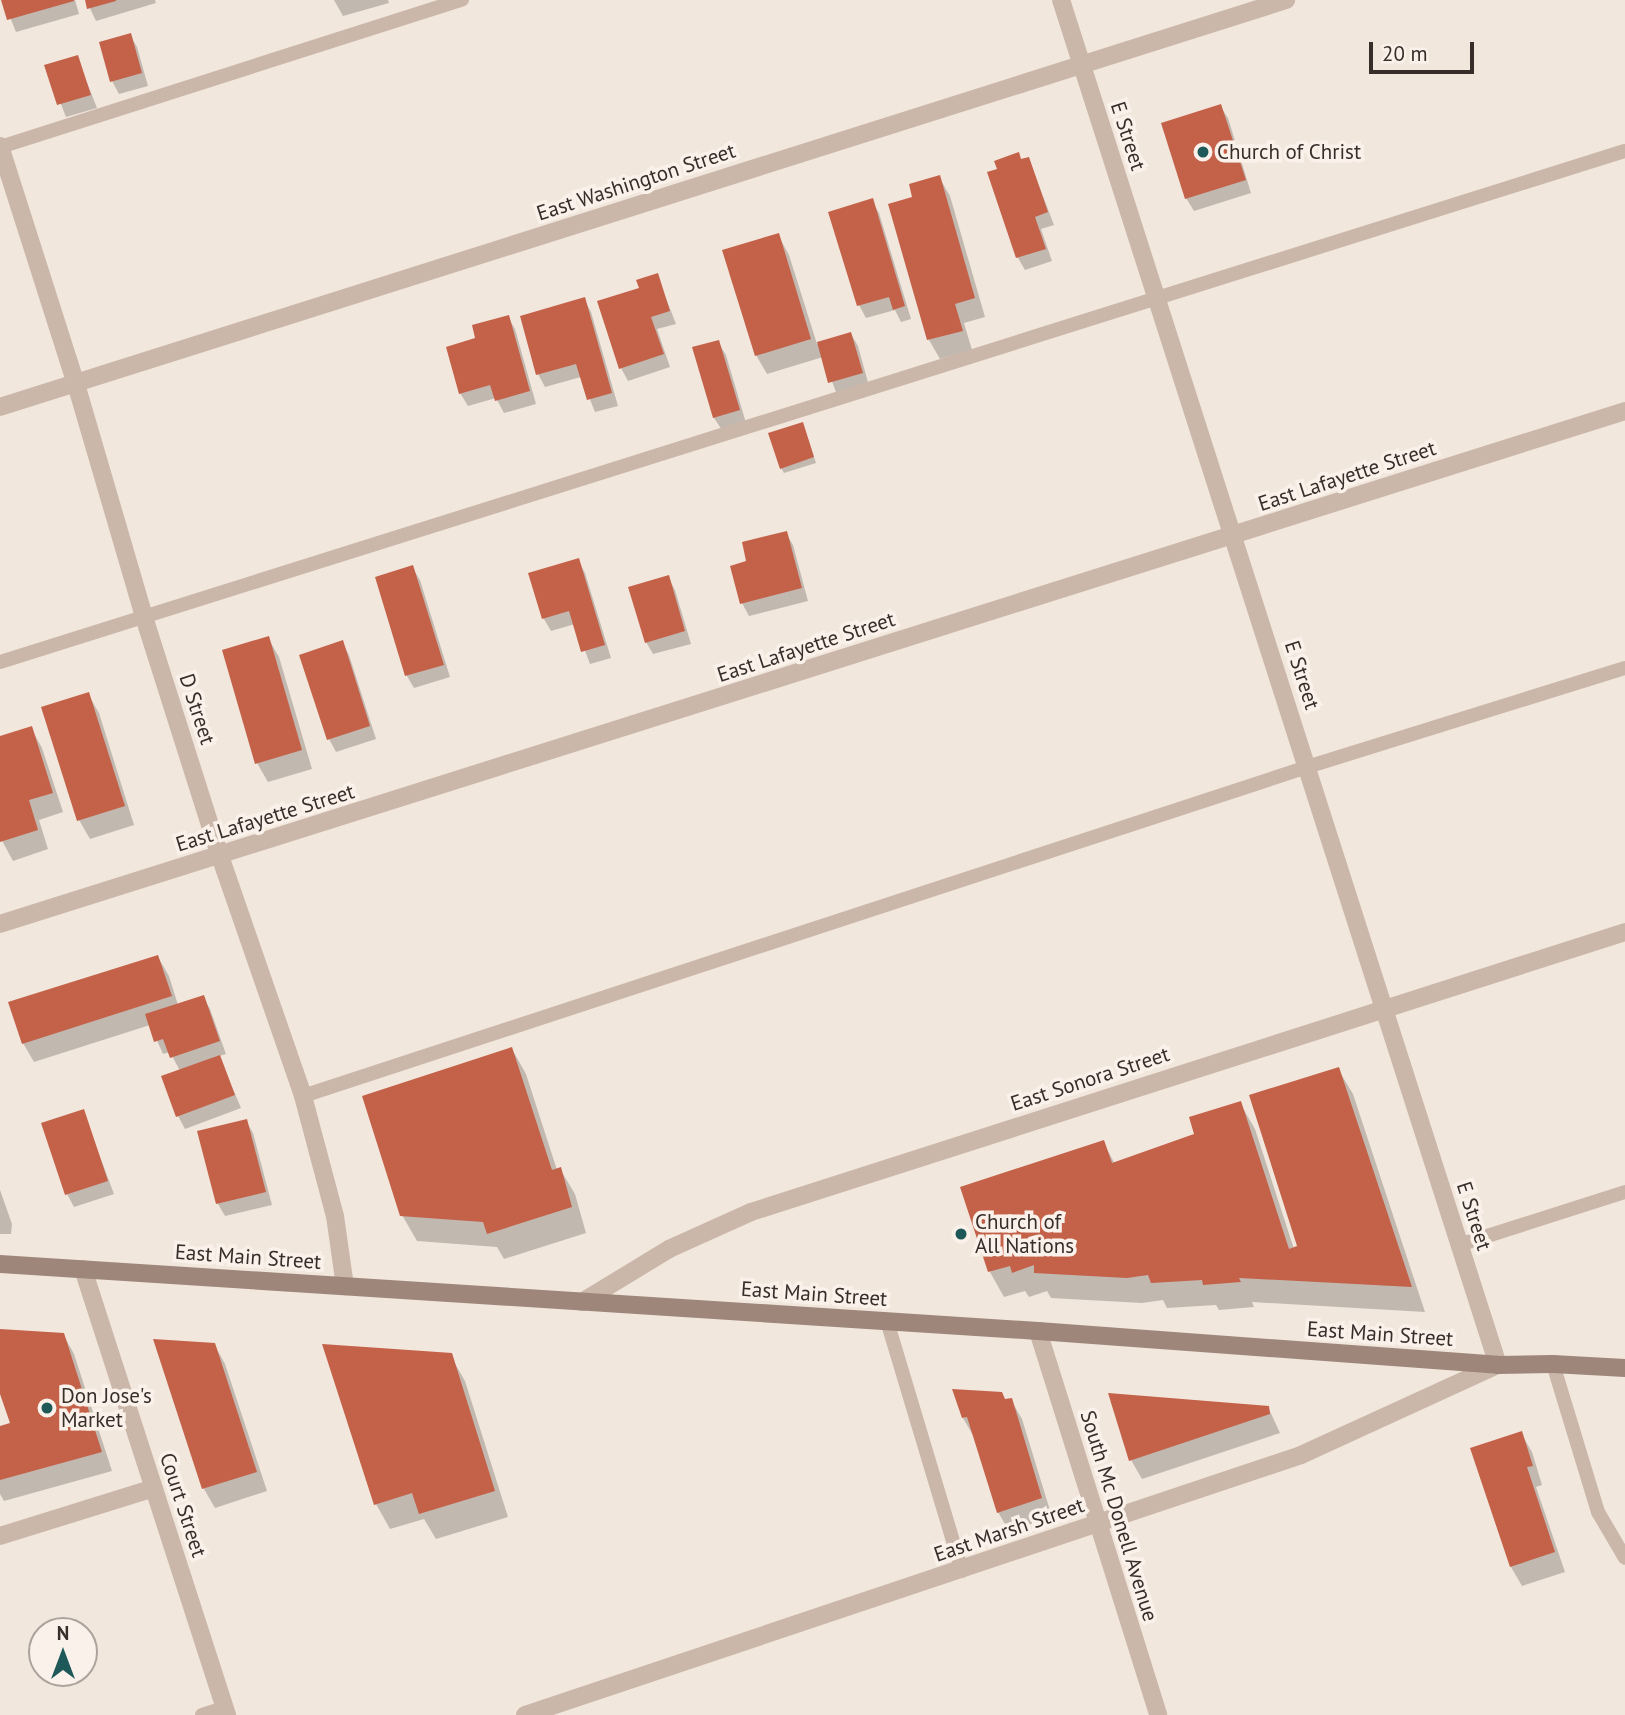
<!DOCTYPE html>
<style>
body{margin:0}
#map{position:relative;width:1625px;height:1715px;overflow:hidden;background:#f2e7dd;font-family:"PT Sans",sans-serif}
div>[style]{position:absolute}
.shadow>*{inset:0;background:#0003}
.building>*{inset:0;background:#c46149}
.service>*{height:14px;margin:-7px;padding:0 7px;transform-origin:7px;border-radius:7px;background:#cab7a9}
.minor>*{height:18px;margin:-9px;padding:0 9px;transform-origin:9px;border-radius:9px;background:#cab7a9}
.secondary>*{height:18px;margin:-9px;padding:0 9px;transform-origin:9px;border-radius:9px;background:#9e867b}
.dots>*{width:19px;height:19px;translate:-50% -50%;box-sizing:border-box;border:4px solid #faf2ea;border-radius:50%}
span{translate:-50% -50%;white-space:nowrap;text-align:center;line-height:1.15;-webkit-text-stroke:7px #faf2ea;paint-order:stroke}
.street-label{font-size:21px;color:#372d29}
.poi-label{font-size:21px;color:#372d29}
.left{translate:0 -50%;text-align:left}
.north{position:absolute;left:28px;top:1617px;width:70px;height:70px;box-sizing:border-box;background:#faf2ea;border:2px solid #aca39d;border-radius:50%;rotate:0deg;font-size:19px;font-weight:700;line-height:28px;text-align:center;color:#372d29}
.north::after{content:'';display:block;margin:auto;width:24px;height:32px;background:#1f5859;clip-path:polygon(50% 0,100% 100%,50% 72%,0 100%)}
.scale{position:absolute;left:1369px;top:42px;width:105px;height:32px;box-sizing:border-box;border:4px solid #372d29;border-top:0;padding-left:9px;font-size:21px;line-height:24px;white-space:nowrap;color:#372d29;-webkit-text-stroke:5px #faf2ea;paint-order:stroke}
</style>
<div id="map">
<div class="shadow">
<i style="clip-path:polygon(3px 0,75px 0,79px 14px,16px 32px)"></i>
<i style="clip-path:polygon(86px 0,155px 0,156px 3px,96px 21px)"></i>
<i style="clip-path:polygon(334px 0,388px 0,389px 3px,343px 16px)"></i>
<i style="clip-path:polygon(130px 35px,137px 47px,148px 86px,119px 94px,112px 81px)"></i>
<i style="clip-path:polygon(77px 57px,97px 108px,66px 117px,46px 66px)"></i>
<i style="clip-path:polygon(1220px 106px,1228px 118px,1251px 193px,1194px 211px,1186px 198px)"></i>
<i style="clip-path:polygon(1029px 159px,1054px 225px,1041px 229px,1052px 261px,1025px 270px,1018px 258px,990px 173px)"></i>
<i style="clip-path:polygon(939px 177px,950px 196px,985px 317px,964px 323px,972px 350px,940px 359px,929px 340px,890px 205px,914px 198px)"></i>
<i style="clip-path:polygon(872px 201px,879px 213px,911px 319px,901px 322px,895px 310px,866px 318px,859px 305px,831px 213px)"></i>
<i style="clip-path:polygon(778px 235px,789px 255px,817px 344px,851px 334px,858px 346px,869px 386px,837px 395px,823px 357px,767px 374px,756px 355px)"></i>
<i style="clip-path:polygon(657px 275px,676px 324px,657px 329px,670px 367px,628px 381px,621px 368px,641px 289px)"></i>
<i style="clip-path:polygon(584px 299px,591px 312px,618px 406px,595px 412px,581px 377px,545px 387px,538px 374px)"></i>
<i style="clip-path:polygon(508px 317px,515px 329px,536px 404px,504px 413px,496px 398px,468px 406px,460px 393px,478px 339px)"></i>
<i style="clip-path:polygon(718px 342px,726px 355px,746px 423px,722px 430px,714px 418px,694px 349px)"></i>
<i style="clip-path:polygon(805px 430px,816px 463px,784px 473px,781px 468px)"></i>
<i style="clip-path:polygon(786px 533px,793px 545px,808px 601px,749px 616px,742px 603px,749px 562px)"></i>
<i style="clip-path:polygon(578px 560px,585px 573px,611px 658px,590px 664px,575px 624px,551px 631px,544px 619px,530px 574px)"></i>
<i style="clip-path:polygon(412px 567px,420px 580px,450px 677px,414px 688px,407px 676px,377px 578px)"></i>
<i style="clip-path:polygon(668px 577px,675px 590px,691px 644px,653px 654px,646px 642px)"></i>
<i style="clip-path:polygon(268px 638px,279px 657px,312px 769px,268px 782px,257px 763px)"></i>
<i style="clip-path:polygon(342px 642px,349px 655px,376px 739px,336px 752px,329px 739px)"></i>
<i style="clip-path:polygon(88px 694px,99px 713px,134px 825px,90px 839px,79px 820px)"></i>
<i style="clip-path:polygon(31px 728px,42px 748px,63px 812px,39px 820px,48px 849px,13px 861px,0 837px,0 738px)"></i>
<i style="clip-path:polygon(158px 957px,169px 976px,178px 1005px,203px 997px,210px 1009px,226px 1054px,219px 1056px,241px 1108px,185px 1129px,178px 1116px,180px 1071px,170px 1052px,163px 1054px,150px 1025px,34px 1062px,23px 1043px)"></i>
<i style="clip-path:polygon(512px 1049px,526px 1074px,557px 1170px,560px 1169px,575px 1194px,586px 1233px,504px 1259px,497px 1247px,417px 1241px,402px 1215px)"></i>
<i style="clip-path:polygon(1338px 1069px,1353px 1094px,1425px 1312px,1252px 1302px,1254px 1307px,1219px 1310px,1216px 1305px,1167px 1308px,1163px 1300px,1142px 1303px,1051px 1298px,1047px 1291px,1029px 1297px,1025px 1291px,1004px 1297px,990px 1272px,1103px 1142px,1115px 1164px,1196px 1135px,1240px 1103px,1255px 1129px,1294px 1249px,1299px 1246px)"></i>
<i style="clip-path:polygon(83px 1111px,114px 1194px,74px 1207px,67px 1194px)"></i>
<i style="clip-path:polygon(246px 1121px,253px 1133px,272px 1205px,225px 1216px,218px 1204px)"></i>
<i style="clip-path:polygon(0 1190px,12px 1224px,11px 1234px,0 1234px)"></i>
<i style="clip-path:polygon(0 1331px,63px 1334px,74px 1354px,112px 1471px,4px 1501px,0 1494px,0 1428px,12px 1424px,0 1388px)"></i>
<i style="clip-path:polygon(155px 1341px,214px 1344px,225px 1364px,267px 1491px,215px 1508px,204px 1489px)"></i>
<i style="clip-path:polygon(450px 1355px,465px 1381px,508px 1517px,436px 1539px,424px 1519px,390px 1529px,376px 1504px)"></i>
<i style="clip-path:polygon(1011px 1400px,1022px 1419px,1052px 1517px,1009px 1531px,998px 1512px,974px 1437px,963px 1418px)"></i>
<i style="clip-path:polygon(1268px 1407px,1280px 1433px,1142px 1479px,1131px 1460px)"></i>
<i style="clip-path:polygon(1521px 1433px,1532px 1452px,1542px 1485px,1536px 1487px,1565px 1572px,1522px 1586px,1511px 1567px,1473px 1449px)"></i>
</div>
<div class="building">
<i style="clip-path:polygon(1px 0,74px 0,74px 1px,7px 20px)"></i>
<i style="clip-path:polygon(85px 0,116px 0,116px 1px,87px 9px)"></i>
<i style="clip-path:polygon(131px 33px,142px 73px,110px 82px,99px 42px)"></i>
<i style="clip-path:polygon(78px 55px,91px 95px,57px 105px,44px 65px)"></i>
<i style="clip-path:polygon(1221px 104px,1246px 180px,1185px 199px,1161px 123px)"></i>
<i style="clip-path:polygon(1019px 152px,1021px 159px,1029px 157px,1048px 212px,1035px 217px,1046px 249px,1016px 258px,987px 172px,997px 169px,994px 161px)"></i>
<i style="clip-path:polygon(940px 175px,975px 298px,955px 304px,963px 331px,927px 340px,888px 204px,912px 197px,909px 184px)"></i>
<i style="clip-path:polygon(873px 198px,905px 306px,893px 310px,889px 297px,857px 306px,828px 212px)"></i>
<i style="clip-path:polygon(779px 233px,811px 339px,755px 356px,722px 250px)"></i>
<i style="clip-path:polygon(658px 273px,670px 311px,651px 317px,664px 354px,619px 369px,597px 301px,639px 288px,636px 280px)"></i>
<i style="clip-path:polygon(585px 297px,612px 393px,587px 400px,576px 364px,536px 375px,520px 316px)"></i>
<i style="clip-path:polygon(509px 315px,530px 391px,495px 401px,490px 385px,459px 394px,446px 347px,475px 338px,472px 325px)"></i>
<i style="clip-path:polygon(851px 332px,863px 373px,828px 383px,817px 342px)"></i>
<i style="clip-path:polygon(719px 340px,740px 410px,713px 418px,692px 347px)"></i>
<i style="clip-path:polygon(803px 422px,814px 457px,780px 469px,768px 433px)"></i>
<i style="clip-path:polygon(787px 531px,802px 588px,740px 604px,730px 566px,746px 561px,742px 542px)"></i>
<i style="clip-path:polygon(579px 558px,605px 645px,581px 652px,569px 611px,542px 619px,528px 573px)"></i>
<i style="clip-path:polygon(413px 565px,444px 665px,405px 676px,375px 577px)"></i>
<i style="clip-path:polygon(669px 575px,685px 631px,645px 643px,628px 587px)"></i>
<i style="clip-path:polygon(269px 636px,302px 750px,255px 764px,222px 650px)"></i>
<i style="clip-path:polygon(343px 640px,370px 726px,327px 740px,299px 655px)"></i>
<i style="clip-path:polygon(89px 692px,125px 806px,77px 821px,41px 707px)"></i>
<i style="clip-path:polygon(32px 726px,53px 793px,29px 800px,38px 830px,0 842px,0 736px)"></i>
<i style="clip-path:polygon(158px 955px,172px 996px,22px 1044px,8px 1002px)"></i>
<i style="clip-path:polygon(204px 995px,220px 1041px,170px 1058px,163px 1039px,154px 1042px,145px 1014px)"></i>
<i style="clip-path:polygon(512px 1047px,552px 1170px,561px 1167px,572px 1207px,487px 1234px,483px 1222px,400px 1216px,362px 1096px)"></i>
<i style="clip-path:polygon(220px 1055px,235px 1095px,176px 1117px,161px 1076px)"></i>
<i style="clip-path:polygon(1339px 1067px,1412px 1287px,1239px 1278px,1241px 1282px,1203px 1285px,1202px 1280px,1151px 1283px,1148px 1275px,1127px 1278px,1034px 1273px,1034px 1265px,1012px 1273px,1010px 1266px,988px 1272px,960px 1187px,1104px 1140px,1112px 1163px,1194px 1134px,1189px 1117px,1241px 1101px,1289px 1249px,1297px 1246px,1249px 1095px)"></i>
<i style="clip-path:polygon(84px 1109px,108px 1181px,65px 1195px,41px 1123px)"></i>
<i style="clip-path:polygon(247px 1119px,266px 1192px,216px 1204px,197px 1131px)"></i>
<i style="clip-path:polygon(0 1329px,64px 1333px,102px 1452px,0 1480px,0 1426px,10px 1423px,0 1394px)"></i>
<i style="clip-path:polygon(153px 1339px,215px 1343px,257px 1472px,202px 1489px)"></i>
<i style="clip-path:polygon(322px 1344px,452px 1353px,495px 1491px,419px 1514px,412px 1493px,374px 1505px)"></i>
<i style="clip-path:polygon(952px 1389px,1002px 1392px,1005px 1399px,1012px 1398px,1042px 1498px,997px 1513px,967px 1417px,962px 1418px)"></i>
<i style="clip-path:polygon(1108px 1393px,1269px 1406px,1270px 1414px,1129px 1461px)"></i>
<i style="clip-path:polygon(1522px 1431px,1533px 1466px,1527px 1467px,1555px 1552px,1510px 1567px,1470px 1448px)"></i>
</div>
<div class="service">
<i style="left:0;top:147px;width:485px;rotate:-17.7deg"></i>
<i style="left:0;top:662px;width:1703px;rotate:-17.46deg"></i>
<i style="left:303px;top:1096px;width:1057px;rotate:-18.14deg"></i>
<i style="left:1307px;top:767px;width:333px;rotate:-17.3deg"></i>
<i style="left:1459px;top:1245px;width:174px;rotate:-17.7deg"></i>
<i style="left:887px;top:1321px;width:261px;rotate:73.3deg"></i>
<i style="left:1553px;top:1364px;width:155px;rotate:73.1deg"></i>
<i style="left:1598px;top:1512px;width:53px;rotate:59.6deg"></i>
<i style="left:202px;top:1715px;width:23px;rotate:-18deg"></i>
</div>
<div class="minor">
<i style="left:0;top:146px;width:250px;rotate:72.3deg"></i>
<i style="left:76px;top:384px;width:243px;rotate:73.7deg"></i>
<i style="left:144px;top:617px;width:251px;rotate:72.4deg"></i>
<i style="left:220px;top:856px;width:254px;rotate:70.9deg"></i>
<i style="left:303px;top:1096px;width:124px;rotate:75.1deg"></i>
<i style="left:335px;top:1216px;width:71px;rotate:81.9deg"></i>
<i style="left:0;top:407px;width:1349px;rotate:-17.56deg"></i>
<i style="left:0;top:924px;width:1704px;rotate:-17.52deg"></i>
<i style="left:83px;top:1269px;width:469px;rotate:72.1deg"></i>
<i style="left:582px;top:1302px;width:102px;rotate:-31.3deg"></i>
<i style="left:669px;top:1249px;width:90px;rotate:-24.3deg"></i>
<i style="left:751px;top:1212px;width:918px;rotate:-17.76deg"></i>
<i style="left:1038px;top:1331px;width:402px;rotate:72.6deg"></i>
<i style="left:0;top:1536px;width:161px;rotate:-17.3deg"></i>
<i style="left:525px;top:1715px;width:818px;rotate:-18.52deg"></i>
<i style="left:1301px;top:1455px;width:217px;rotate:-24.6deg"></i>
<i style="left:1498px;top:1365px;width:1433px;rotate:-107.75deg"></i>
</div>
<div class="secondary">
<i style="left:0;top:1264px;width:1040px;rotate:3.69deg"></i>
<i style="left:1038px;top:1331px;width:461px;rotate:4.2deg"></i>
<i style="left:1498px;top:1365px;width:55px;rotate:-1deg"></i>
<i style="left:1553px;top:1364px;width:72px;rotate:3.2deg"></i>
</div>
<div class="dots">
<i style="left:1203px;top:152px;background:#1f5859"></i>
<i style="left:961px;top:1234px;background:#1f5859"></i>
<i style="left:47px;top:1408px;background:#1f5859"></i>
</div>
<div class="street-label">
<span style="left:1128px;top:136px;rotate:72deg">E Street</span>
<span style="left:636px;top:182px;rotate:-18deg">East Washington Street</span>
<span style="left:1347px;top:476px;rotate:-18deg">East Lafayette Street</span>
<span style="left:806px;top:647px;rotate:-18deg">East Lafayette Street</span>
<span style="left:1302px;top:675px;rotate:72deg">E Street</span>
<span style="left:197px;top:709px;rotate:72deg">D Street</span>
<span style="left:265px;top:818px;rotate:-17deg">East Lafayette Street</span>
<span style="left:1090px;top:1079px;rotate:-18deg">East Sonora Street</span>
<span style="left:1474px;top:1216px;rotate:72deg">E Street</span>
<span style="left:248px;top:1257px;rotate:4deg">East Main Street</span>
<span style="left:814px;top:1294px;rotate:4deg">East Main Street</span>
<span style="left:1380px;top:1334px;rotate:4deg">East Main Street</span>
<span style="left:183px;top:1505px;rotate:72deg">Court Street</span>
<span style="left:1119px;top:1516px;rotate:73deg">South Mc Donell Avenue</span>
<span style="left:1009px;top:1530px;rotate:-19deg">East Marsh Street</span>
</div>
<div class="poi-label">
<span class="left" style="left:1217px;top:152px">Church of Christ</span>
<span class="left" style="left:975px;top:1234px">Church of<br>All Nations</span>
<span class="left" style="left:61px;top:1408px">Don Jose's<br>Market</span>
</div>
<div class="north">N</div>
<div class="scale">20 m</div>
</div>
